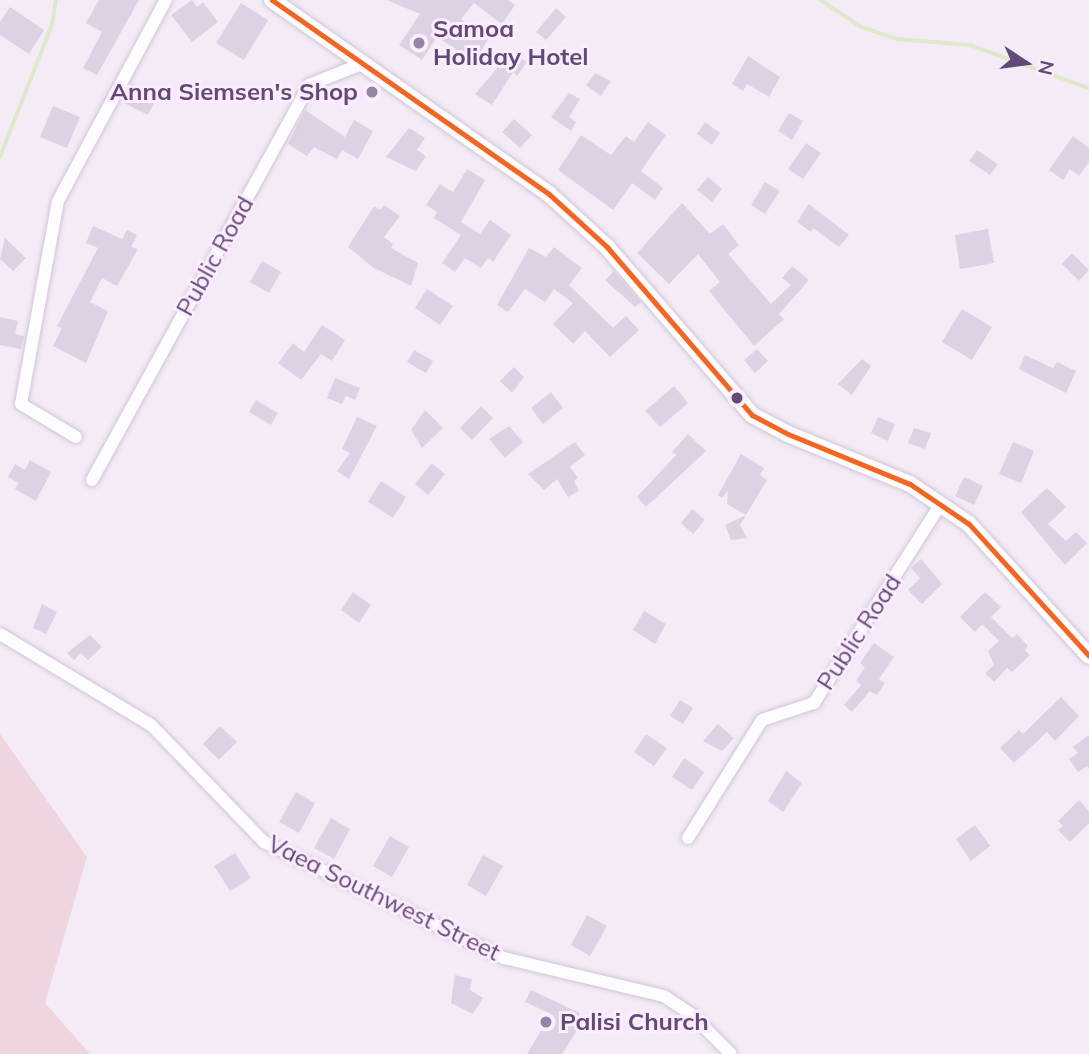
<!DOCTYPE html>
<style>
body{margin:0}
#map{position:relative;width:1089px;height:1054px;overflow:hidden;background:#f4ebf7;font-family:Mulish,sans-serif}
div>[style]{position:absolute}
.green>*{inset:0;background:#efd5df}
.stream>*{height:3.5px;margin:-1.75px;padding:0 1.75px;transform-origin:1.75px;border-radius:1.75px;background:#e0e8cc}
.building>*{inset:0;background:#ddd2e3}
.roads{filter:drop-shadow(0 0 2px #d0c6d5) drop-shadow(0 0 2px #d0c6d5)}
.street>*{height:12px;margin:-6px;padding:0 6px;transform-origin:6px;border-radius:6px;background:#fdfcfe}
.secondary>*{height:16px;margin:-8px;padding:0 8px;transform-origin:8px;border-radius:8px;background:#fdfcfe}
.bus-1>*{height:5px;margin:-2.5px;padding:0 2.5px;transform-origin:2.5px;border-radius:2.5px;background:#f26522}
.dots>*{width:19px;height:19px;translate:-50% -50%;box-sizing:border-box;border:4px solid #fcecff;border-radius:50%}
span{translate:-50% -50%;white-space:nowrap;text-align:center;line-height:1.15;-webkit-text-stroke:6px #fcecff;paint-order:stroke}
.poi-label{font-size:24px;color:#634a76;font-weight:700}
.left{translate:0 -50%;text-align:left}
.right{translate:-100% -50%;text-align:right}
.street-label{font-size:24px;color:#634a76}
.north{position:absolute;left:991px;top:28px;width:70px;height:70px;-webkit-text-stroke:5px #fcecff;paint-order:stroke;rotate:103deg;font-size:19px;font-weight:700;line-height:28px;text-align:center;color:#634a76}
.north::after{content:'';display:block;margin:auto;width:24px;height:32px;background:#634a76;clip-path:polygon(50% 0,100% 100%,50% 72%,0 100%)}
</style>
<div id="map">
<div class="green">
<i style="clip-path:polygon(0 734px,87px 857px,45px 1003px,90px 1054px,0 1054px)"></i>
</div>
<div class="stream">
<i style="left:821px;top:0;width:49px;rotate:33.4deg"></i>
<i style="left:862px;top:27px;width:37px;rotate:19deg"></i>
<i style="left:897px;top:39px;width:73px;rotate:4.7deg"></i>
<i style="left:970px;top:45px;width:127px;rotate:19.9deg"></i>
<i style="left:0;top:157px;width:142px;rotate:-68.5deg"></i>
<i style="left:52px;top:25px;width:25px;rotate:-81deg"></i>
</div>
<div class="building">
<i style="clip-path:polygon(99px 0,139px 0,97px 75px,83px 68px,102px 32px,86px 23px)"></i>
<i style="clip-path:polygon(192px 0,197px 7px,203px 2px,218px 22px,192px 42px,171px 15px)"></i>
<i style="clip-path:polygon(387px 0,508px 0,515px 5px,502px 24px,474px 3px,461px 19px,489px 38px,474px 61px,437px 37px,422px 60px,399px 45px,420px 14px)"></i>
<i style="clip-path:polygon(241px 3px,268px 20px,244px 60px,216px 43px)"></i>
<i style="clip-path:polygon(10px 7px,44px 30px,29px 54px,0 35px,0 22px)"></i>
<i style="clip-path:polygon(556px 8px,566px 17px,546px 40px,536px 32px)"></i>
<i style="clip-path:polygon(511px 52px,527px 62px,517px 76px,513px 72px,492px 105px,475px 94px)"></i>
<i style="clip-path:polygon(748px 56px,780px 77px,769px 97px,747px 84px,743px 91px,732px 84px)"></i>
<i style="clip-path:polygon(595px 73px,611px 81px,601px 96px,586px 85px)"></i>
<i style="clip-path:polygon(132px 83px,157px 97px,148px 115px,122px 102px)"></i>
<i style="clip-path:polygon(569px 93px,580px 99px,569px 117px,576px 122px,571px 131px,551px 117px)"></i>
<i style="clip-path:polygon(53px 106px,80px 117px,67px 148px,40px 137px)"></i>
<i style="clip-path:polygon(305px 110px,345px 137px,354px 120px,373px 131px,358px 159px,342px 150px,337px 159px,314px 147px,307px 156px,288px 144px)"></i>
<i style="clip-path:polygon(789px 113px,803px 121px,792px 140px,778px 131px)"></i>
<i style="clip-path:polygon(514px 119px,532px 135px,520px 148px,502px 132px)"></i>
<i style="clip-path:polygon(648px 122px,666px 135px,641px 171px,663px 188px,655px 200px,632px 183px,613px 210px,558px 170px,581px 135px,611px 155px,626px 136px,634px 142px)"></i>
<i style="clip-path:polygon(705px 122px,720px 133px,712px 145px,697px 134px)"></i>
<i style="clip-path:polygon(409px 128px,425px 138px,417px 150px,426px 156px,416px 171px,386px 157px)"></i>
<i style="clip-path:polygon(1073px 136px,1089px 148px,1089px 162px,1079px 176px,1070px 169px,1063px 180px,1049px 170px)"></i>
<i style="clip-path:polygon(806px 143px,821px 153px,803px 179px,788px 169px)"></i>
<i style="clip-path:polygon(977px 150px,998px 164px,990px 175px,969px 161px)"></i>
<i style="clip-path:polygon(467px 169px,485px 180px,461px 222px,480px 234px,490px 220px,511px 235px,493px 262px,488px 258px,481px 268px,465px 258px,455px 272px,442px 263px,461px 235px,434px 218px,437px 212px,426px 205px,440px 184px,453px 192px)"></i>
<i style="clip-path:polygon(708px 177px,722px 189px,712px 202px,697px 190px)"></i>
<i style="clip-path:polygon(765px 182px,780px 191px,765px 214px,751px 205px)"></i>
<i style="clip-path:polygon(682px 203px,710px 234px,723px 224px,739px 245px,728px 254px,771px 304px,791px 285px,782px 278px,792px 266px,809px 280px,779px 314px,784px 319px,754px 346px,709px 291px,720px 282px,698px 254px,669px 284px,637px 253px)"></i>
<i style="clip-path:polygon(809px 204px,849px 235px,839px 247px,813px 228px,811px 232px,797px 222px)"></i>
<i style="clip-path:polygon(384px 205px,400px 216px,384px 237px,393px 244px,391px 248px,418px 263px,411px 286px,374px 268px,348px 247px,374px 206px,380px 210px)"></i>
<i style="clip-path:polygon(93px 226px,122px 239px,127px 230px,137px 235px,131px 247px,138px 249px,117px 286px,102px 278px,90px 302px,108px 311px,86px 363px,53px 346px,62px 328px,57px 326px,98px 248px,86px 243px)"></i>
<i style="clip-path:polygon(988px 229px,994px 263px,960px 269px,955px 235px)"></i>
<i style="clip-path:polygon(5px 238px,26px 258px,13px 271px,0 259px)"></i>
<i style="clip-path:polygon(554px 247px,582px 268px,569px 285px,613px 328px,626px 316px,639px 330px,610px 357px,585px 331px,573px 344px,553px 324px,573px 303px,554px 289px,545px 302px,525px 289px,508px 312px,497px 305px,529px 248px,546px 257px)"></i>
<i style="clip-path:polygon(1072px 253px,1089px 270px,1079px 281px,1062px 264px)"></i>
<i style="clip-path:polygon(262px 261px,281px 272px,269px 293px,250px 282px)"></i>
<i style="clip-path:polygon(614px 271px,641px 302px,635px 307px,605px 280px)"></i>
<i style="clip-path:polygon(427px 289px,453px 306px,440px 325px,415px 308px)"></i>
<i style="clip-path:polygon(962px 309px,992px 327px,972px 360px,942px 342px)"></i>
<i style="clip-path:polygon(0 317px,18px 321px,15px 334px,24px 336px,21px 349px,0 345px)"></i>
<i style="clip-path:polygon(322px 325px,345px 340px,332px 361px,321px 354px,301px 380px,278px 363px,293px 343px,304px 352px)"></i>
<i style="clip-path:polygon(757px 349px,768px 361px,755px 373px,744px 360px)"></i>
<i style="clip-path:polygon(414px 350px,433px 361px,426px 373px,407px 362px)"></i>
<i style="clip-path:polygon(1025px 355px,1053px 368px,1057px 362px,1076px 371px,1066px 393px,1019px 369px)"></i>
<i style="clip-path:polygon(862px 359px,871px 366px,852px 395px,838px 384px)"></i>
<i style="clip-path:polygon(514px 367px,524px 377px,512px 393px,500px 381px)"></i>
<i style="clip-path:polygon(335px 378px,360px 388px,355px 400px,346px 396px,342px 404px,327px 398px)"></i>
<i style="clip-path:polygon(674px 386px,688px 403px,660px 427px,645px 411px)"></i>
<i style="clip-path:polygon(551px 392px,563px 408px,543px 424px,531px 408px)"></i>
<i style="clip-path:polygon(256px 400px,278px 413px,271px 425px,249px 412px)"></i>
<i style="clip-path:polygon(481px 406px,493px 418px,472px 440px,460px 428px)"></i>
<i style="clip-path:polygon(425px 410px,443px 428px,422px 448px,411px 430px)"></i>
<i style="clip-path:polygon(357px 417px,377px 426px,349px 479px,337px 471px,350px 453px,342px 449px)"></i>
<i style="clip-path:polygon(878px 417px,895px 424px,888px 441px,871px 433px)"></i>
<i style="clip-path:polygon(509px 426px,523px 442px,505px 458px,489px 439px)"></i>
<i style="clip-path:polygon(914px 428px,931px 433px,925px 449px,908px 443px)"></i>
<i style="clip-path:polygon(688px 434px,706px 451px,646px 507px,637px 497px,676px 455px,672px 452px)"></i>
<i style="clip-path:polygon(575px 442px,585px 455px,570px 467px,578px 478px,574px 481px,579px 491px,568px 497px,557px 479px,544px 490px,528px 474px)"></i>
<i style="clip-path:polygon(1013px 442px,1034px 451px,1021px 483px,999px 474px)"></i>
<i style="clip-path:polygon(741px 454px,764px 468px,760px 475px,767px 480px,746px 515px,727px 504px,728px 491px,722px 498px,718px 495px)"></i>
<i style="clip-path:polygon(30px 460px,51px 472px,36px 501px,15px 489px,19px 483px,8px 477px,15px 464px,25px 470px)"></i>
<i style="clip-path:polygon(432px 463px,445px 474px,428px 495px,415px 484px)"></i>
<i style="clip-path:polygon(964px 477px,983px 486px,974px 505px,955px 496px)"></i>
<i style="clip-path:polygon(381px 481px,406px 497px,393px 518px,368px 502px)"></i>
<i style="clip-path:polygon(1047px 488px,1066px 507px,1048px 524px,1066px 541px,1076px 532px,1087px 543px,1065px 565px,1021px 512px)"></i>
<i style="clip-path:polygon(692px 509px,705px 520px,693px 534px,681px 523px)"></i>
<i style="clip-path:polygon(746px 515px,740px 525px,747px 538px,731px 540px,725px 525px)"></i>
<i style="clip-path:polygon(921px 559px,942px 584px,922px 604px,908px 590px,920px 578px,911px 568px)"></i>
<i style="clip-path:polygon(353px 592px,371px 605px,359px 623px,341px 610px)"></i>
<i style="clip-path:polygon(985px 592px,1001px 607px,991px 617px,1012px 638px,1017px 634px,1028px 646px,1025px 650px,1030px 655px,1012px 672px,1007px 668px,994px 682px,985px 673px,994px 665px,988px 651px,999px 641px,982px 624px,975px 632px,960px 617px)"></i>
<i style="clip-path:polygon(42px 604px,57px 612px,46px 634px,33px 628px)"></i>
<i style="clip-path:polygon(644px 611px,666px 624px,655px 644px,633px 630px)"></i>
<i style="clip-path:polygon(90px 635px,102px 647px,88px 660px,81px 653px,74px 660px,67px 653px)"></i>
<i style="clip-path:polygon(874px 643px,894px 657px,879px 679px,885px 683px,877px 695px,870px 691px,852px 712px,844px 705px,861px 685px,856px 681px,865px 667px,860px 663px)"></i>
<i style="clip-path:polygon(1061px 697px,1079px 716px,1055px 741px,1047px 732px,1014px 763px,1000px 748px,1019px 730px,1023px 734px)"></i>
<i style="clip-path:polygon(680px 700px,693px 708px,683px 724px,670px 716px)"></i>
<i style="clip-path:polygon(718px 724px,734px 738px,722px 751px,703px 741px)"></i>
<i style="clip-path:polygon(220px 726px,237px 742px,219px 760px,203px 744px)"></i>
<i style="clip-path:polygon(646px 734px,667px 748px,654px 766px,634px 752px)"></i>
<i style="clip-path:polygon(1089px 735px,1089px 769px,1087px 766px,1078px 772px,1069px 759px,1078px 753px,1073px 747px)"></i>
<i style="clip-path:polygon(684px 758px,704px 772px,692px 790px,672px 777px)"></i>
<i style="clip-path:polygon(786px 771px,802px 783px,783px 812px,768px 801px)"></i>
<i style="clip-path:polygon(296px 792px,315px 803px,299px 833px,279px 822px)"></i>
<i style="clip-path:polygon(1079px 800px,1089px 811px,1089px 823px,1070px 842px,1058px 830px,1063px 826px,1058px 821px)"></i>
<i style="clip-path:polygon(331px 818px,350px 829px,334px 859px,314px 848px)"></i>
<i style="clip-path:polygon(975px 825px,990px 846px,971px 861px,956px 839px)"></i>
<i style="clip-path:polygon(390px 836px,409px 847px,392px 877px,373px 866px)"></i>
<i style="clip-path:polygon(235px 853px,251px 878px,230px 891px,214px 866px)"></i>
<i style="clip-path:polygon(483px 855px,503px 866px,486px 896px,467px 885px)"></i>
<i style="clip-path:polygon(587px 915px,607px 926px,590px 956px,571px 945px)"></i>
<i style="clip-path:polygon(455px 975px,472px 979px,470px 990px,483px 998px,473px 1014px,451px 1003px)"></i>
<i style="clip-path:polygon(531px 990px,580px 1013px,573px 1024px,579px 1027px,562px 1054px,527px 1054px,551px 1014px,525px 1002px)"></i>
</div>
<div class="roads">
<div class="street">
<i style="left:76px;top:437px;width:64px;rotate:-149deg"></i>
<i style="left:21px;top:404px;width:206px;rotate:-79.7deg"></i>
<i style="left:58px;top:201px;width:228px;rotate:-61.8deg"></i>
<i style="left:92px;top:480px;width:451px;rotate:-61.2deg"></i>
<i style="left:309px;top:85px;width:59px;rotate:-21.8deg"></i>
<i style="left:0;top:634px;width:176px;rotate:31.1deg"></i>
<i style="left:151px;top:725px;width:163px;rotate:46deg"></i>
<i style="left:264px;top:842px;width:267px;rotate:25.8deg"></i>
<i style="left:504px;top:958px;width:164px;rotate:13.4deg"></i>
<i style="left:664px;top:996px;width:34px;rotate:34deg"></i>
<i style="left:692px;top:1015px;width:55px;rotate:45deg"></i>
<i style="left:688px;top:838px;width:139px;rotate:-57.9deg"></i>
<i style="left:762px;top:720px;width:55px;rotate:-18.1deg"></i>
<i style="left:814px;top:703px;width:236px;rotate:-57.5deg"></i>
</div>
<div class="secondary">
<i style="left:272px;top:0;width:338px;rotate:35deg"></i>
<i style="left:549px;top:194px;width:79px;rotate:42.4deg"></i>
<i style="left:607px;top:247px;width:222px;rotate:49.2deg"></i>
<i style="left:752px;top:415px;width:41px;rotate:27.8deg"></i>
<i style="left:788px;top:434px;width:132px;rotate:22.3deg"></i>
<i style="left:910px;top:484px;width:71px;rotate:34.1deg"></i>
<i style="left:969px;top:524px;width:178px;rotate:47.7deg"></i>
</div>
</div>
<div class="bus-1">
<i style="left:272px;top:0;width:338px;rotate:35deg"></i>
<i style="left:549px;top:194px;width:79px;rotate:42.4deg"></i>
<i style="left:607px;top:247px;width:222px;rotate:49.2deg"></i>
<i style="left:752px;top:415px;width:41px;rotate:27.8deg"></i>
<i style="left:788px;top:434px;width:132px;rotate:22.3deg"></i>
<i style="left:910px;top:484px;width:71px;rotate:34.1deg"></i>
<i style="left:969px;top:524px;width:178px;rotate:47.7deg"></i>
</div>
<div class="dots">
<i style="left:419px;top:43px;background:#9682a3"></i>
<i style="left:372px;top:92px;background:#9682a3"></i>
<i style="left:737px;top:398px;background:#634a76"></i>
<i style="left:546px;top:1022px;background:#9682a3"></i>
</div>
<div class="poi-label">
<span class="left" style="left:433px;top:43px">Samoa<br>Holiday Hotel</span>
<span class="right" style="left:358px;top:92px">Anna Siemsen's Shop</span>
<span class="left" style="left:560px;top:1022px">Palisi Church</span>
</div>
<div class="street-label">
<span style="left:215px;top:256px;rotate:-61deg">Public Road</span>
<span style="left:859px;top:632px;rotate:-57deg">Public Road</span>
<span style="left:384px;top:898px;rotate:26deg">Vaea Southwest Street</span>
</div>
<div class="north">N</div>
</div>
